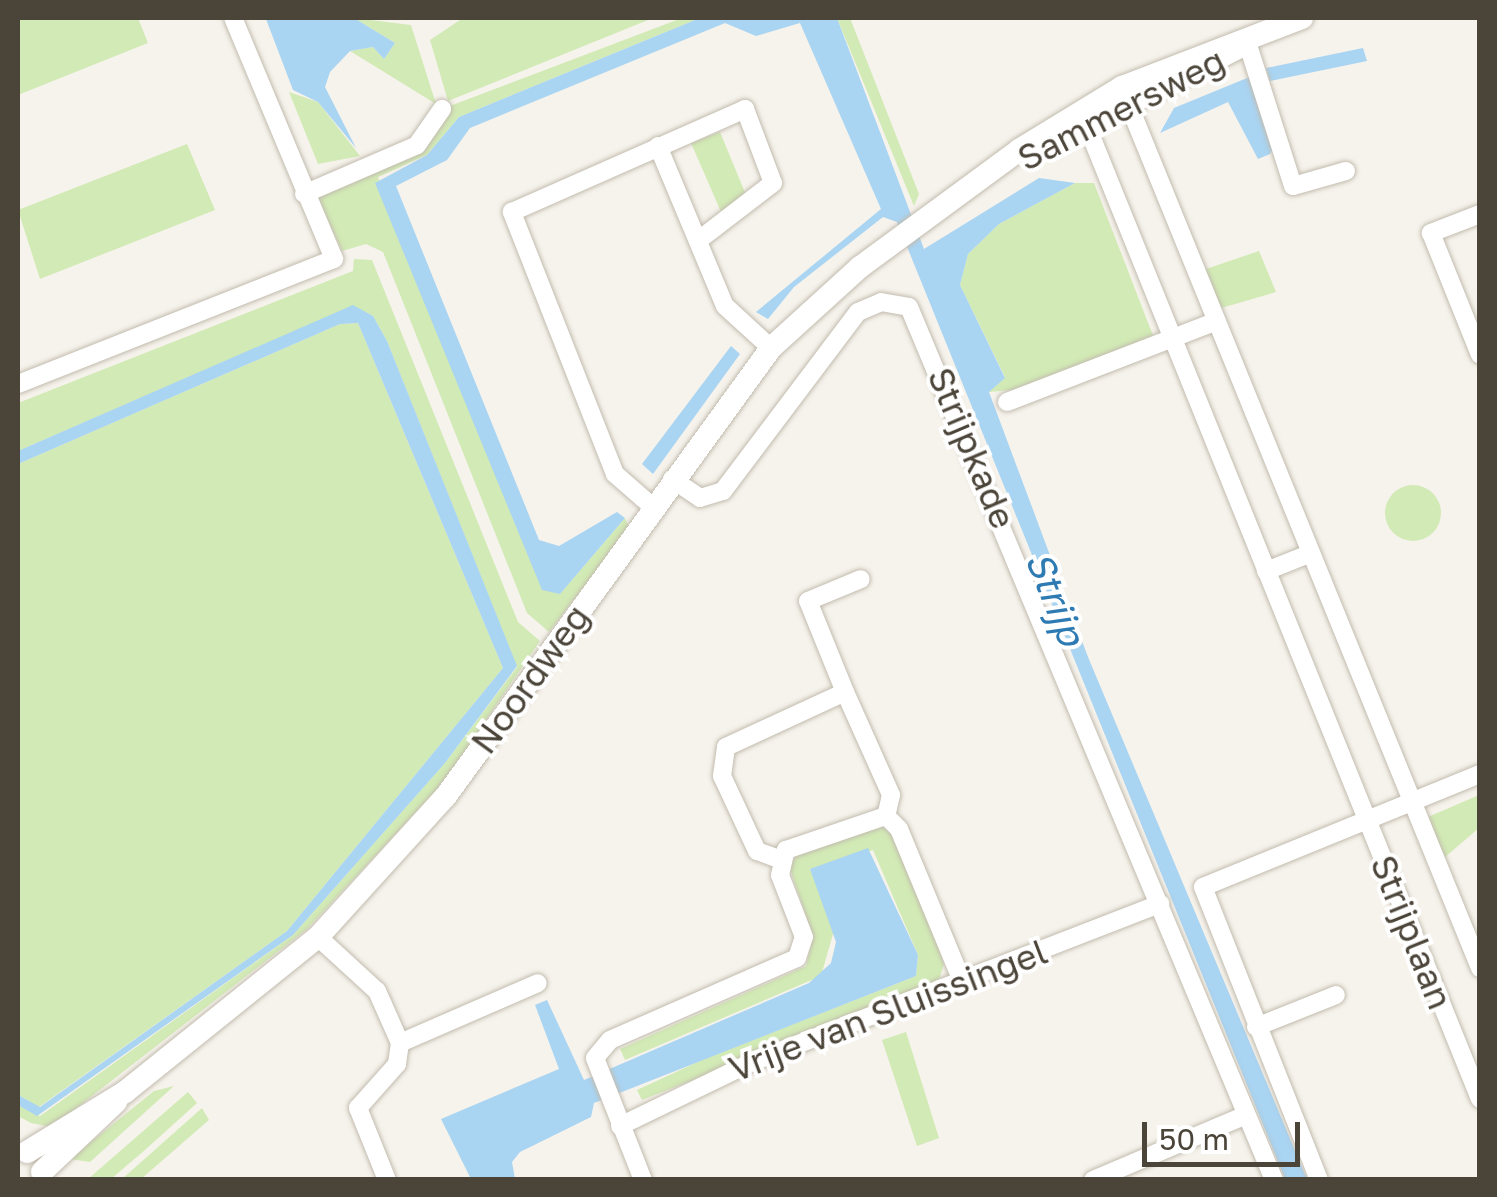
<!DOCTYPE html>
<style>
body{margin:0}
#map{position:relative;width:1497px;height:1197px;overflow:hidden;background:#f6f3ec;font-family:"Golos Text",sans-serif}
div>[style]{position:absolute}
.green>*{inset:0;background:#d2eab5}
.round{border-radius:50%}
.water>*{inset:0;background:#a9d4f2}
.roads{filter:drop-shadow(0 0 2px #c2bbae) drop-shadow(0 0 2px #c2bbae)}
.minor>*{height:18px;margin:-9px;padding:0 9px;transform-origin:9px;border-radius:9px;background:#fff}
.tertiary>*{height:22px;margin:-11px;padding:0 11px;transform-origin:11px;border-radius:11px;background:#fff}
span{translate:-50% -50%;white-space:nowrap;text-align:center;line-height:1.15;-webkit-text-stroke:8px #fff;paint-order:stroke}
.street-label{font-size:35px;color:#4b4439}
.water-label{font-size:38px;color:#2e7ab2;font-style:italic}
.frame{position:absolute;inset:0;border:20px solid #4b4439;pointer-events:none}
.scale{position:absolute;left:1142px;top:1122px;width:158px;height:45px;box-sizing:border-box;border:5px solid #4b4439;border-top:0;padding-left:12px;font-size:30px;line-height:35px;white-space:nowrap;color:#4b4439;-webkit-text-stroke:8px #fff;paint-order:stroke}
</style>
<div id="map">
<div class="green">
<i style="clip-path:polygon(18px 18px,138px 18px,148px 43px,18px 95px)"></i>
<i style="clip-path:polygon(354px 18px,411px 25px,436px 104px,350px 51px,373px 47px,384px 59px,395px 43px)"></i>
<i style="clip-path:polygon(463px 18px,653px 18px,448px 101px,430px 40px)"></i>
<i style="clip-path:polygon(682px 18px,700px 18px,459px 117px,427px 155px,378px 177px,560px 594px,625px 518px,629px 527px,549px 632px,527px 613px,383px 252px,366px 244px,342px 251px,316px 195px,417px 146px,442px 109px)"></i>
<i style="clip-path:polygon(837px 18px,850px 18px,919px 194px,914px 206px)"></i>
<i style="clip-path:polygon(289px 92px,318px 102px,360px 156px,318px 164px)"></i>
<i style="clip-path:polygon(720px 132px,746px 195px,722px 214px,691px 143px)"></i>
<i style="clip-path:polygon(187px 144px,215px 210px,40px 279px,18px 210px)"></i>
<i style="clip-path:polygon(1075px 183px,1094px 183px,1154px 338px,1020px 389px,989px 392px,1005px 377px,960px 285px,968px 254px,999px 224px)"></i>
<i style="clip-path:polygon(1259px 251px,1276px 292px,1218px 309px,1203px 270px)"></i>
<i style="clip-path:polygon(354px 259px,372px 260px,518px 622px,540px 641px,442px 784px,307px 929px,52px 1127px,31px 1123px,18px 1116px,18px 1105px,40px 1116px,293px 935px,445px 763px,517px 667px,387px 341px,373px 316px,353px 306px,18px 451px,18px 403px,353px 271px)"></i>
<i style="clip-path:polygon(358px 323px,503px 668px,287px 931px,39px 1107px,18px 1095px,18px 464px,340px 324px)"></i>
<i class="round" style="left:1385px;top:485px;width:56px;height:56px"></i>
<i style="clip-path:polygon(1479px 795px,1479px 828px,1444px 858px,1428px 817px)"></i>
<i style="clip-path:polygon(879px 823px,896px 839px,934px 933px,944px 964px,938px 983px,642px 1100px,637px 1090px,702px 1060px,916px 976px,918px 955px,873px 850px,810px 869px,835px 927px,821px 976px,625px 1060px,620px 1049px,806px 966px,813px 937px,789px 866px,798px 854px)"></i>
<i style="clip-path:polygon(906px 1032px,939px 1138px,917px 1146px,882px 1040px)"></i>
<i style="clip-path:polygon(174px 1086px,90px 1162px,70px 1159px,154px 1091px)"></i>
<i style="clip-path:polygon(188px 1092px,197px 1103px,145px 1150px,111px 1179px,88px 1179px)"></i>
<i style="clip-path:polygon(202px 1108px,209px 1120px,141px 1179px,122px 1179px)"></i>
</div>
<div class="water">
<i style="clip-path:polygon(354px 18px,395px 43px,384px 59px,373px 47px,350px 51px,330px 72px,325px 87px,356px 148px,318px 102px,293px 90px,266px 19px)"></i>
<i style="clip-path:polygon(700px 18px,837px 18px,924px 249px,1039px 178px,1075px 183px,999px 224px,968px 254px,960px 285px,1005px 378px,989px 392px,1088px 657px,1307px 1179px,1285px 1179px,897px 222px,883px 217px,794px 287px,768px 319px,756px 312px,881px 209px,800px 23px,756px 36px,725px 23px,470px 128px,447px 160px,396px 186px,539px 540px,559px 546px,617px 512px,625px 518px,560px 594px,542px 590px,375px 183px,427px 155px,459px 117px)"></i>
<i style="clip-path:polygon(1363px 48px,1367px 61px,1270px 81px,1266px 68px)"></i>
<i style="clip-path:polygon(1252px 76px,1275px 145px,1270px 154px,1258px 159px,1228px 102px,1160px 133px,1174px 108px)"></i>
<i style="clip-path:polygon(353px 305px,373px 316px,387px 341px,517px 666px,445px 763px,293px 935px,37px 1116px,18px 1105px,18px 1095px,40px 1107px,287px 931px,503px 668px,358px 323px,340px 324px,18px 464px,18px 451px)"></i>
<i style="clip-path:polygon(731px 346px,740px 354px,653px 474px,642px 464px)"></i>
<i style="clip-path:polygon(868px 848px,918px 955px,916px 976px,594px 1103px,591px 1117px,520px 1152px,512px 1162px,515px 1179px,471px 1179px,441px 1119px,559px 1069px,535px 1005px,547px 1000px,584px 1080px,809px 983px,831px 963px,836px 942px,810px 869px)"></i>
</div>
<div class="roads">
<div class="minor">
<i style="left:1247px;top:42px;width:151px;rotate:72.3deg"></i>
<i style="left:1293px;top:186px;width:55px;rotate:-15.8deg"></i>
<i style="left:1124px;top:93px;width:945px;rotate:67.86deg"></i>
<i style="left:1083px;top:116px;width:1060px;rotate:68.01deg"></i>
<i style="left:658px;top:146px;width:173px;rotate:67.3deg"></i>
<i style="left:725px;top:306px;width:62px;rotate:42.4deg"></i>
<i style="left:304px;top:194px;width:123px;rotate:-23.4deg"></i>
<i style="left:417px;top:145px;width:44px;rotate:-55.2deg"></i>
<i style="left:1480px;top:214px;width:53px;rotate:158.8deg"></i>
<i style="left:1431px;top:233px;width:131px;rotate:68.1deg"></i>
<i style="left:18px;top:384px;width:340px;rotate:-21.6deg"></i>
<i style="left:334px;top:259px;width:261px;rotate:-112.7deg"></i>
<i style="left:1007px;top:402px;width:222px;rotate:-21.1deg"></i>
<i style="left:672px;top:479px;width:34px;rotate:34deg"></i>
<i style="left:700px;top:498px;width:24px;rotate:-17deg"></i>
<i style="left:723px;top:491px;width:224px;rotate:-53deg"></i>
<i style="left:858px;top:312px;width:25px;rotate:-23deg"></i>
<i style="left:881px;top:302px;width:28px;rotate:10deg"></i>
<i style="left:909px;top:307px;width:946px;rotate:67.31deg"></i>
<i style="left:654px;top:508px;width:52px;rotate:-138.9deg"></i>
<i style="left:615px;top:474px;width:282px;rotate:-111.5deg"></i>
<i style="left:512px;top:212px;width:255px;rotate:-23.8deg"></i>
<i style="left:745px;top:109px;width:79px;rotate:69.3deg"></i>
<i style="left:773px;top:183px;width:93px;rotate:142.4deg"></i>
<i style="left:1266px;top:571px;width:46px;rotate:-21.6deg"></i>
<i style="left:845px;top:692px;width:98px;rotate:-112.1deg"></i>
<i style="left:808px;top:601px;width:57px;rotate:-22.5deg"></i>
<i style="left:779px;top:859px;width:23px;rotate:-160deg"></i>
<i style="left:757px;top:851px;width:83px;rotate:-115deg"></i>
<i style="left:722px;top:776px;width:29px;rotate:-82deg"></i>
<i style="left:726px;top:747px;width:131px;rotate:-24.8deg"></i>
<i style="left:845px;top:692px;width:113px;rotate:65.9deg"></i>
<i style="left:891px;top:795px;width:22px;rotate:103deg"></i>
<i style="left:318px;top:937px;width:80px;rotate:42.5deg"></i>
<i style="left:377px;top:991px;width:57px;rotate:66.1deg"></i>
<i style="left:1256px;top:1027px;width:86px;rotate:-21.8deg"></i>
<i style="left:620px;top:1126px;width:147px;rotate:-25.9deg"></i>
<i style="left:752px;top:1062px;width:438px;rotate:-21.2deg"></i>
<i style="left:387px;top:1180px;width:78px;rotate:-111.9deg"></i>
<i style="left:358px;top:1108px;width:59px;rotate:-48.4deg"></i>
<i style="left:397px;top:1064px;width:21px;rotate:-82deg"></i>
<i style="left:400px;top:1043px;width:150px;rotate:-23.5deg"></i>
<i style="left:643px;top:1180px;width:131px;rotate:-111.5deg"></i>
<i style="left:595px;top:1058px;width:23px;rotate:-50deg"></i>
<i style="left:610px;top:1040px;width:204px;rotate:-23.7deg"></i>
<i style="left:797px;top:958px;width:22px;rotate:-72deg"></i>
<i style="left:804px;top:937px;width:66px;rotate:-111.2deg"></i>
<i style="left:780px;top:875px;width:26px;rotate:-77deg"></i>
<i style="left:786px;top:850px;width:106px;rotate:-18.8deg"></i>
<i style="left:886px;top:816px;width:18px;rotate:45deg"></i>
<i style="left:899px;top:829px;width:165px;rotate:67.5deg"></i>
<i style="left:1093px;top:1180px;width:166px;rotate:-23deg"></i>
<i style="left:1319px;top:1180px;width:315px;rotate:-111.6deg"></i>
<i style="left:1203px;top:887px;width:299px;rotate:-22.2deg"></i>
</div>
<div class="tertiary">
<i style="left:1060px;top:139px;width:202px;rotate:-27.1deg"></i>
<i style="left:27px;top:1152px;width:115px;rotate:-31.5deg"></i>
<i style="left:125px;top:1092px;width:248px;rotate:-38.8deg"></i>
<i style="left:318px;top:937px;width:190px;rotate:-47.8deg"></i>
<i style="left:446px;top:796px;width:553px;rotate:-54.04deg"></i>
<i style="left:771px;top:348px;width:120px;rotate:-42.3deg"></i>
<i style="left:860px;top:267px;width:197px;rotate:-36.3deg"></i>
<i style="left:1019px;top:150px;width:121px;rotate:-31.5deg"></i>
<i style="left:1122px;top:87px;width:193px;rotate:-21deg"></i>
<i style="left:42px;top:1172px;width:102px;rotate:-43.4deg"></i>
</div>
</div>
<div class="street-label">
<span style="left:1121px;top:109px;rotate:-27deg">Sammersweg</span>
<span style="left:972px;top:448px;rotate:67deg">Strijpkade</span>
<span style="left:530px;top:679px;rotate:-54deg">Noordweg</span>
<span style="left:1412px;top:932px;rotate:68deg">Strijplaan</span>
<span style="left:888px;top:1010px;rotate:-21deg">Vrije van Sluissingel</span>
</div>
<div class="water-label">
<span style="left:1056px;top:598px;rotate:68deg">Strijp</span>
</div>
<div class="frame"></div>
<div class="scale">50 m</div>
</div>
